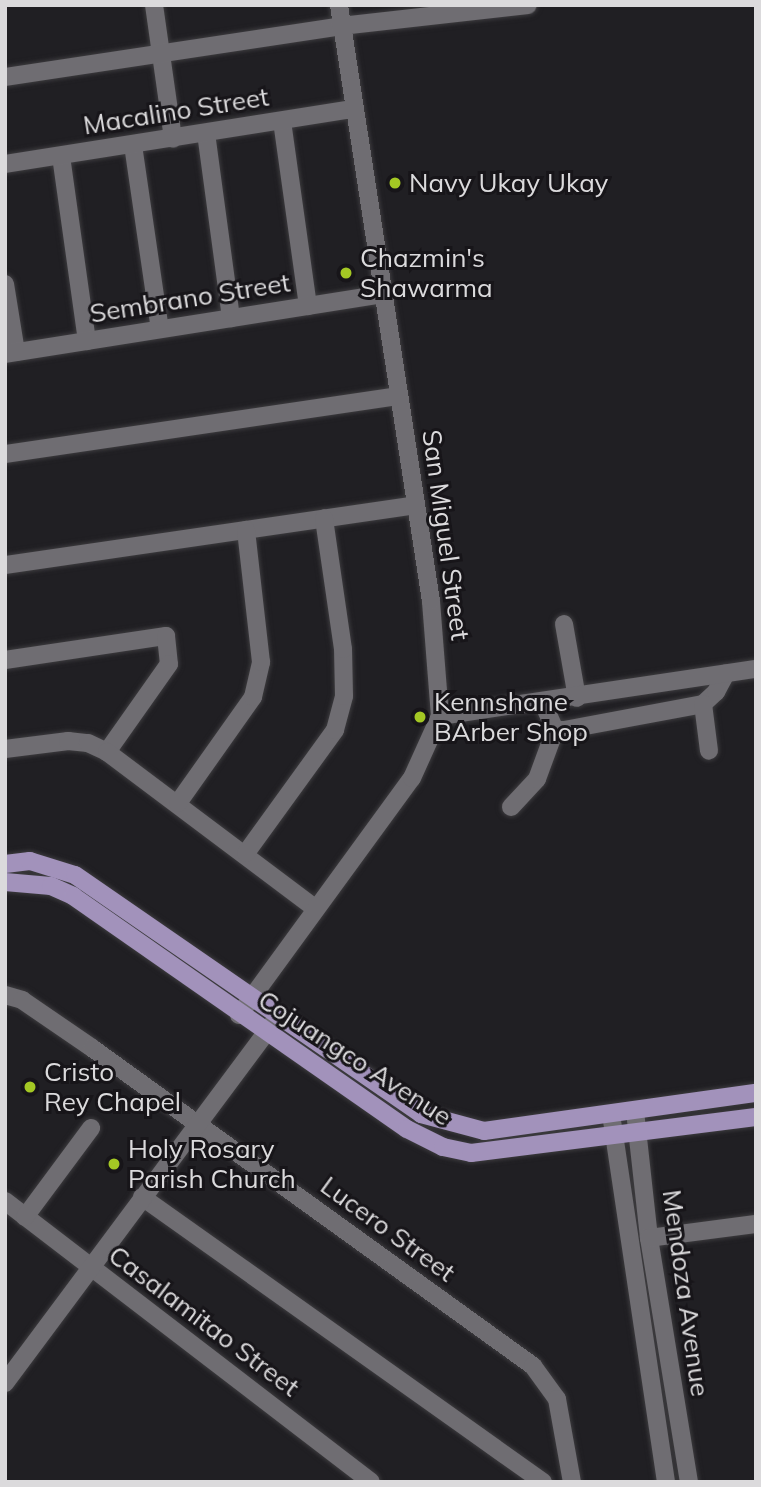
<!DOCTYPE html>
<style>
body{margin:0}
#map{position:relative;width:761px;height:1487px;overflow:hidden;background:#201f23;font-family:Mulish,sans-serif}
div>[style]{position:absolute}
.roads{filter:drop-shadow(0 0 2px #3c3b3e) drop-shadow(0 0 2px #3c3b3e)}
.minor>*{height:18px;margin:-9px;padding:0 9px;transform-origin:9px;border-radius:9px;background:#6f6d72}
.major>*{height:18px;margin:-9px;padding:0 9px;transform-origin:9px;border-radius:9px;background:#a292bb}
.dots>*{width:19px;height:19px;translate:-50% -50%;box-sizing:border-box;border:4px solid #171519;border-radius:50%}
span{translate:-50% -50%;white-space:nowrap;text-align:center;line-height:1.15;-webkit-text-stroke:6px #171519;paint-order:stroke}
.street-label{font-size:26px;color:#dbdadc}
.poi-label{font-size:26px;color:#dbdadc}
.left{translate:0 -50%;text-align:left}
.frame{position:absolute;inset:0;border:7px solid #dbdadc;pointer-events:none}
</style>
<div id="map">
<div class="roads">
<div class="minor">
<i style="left:154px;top:5px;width:135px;rotate:81.9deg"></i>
<i style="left:5px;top:77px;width:340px;rotate:-8.6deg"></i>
<i style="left:341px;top:26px;width:188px;rotate:-6.4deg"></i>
<i style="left:282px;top:121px;width:187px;rotate:82deg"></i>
<i style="left:206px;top:133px;width:187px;rotate:82.3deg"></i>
<i style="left:133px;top:145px;width:186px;rotate:81.7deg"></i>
<i style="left:61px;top:156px;width:187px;rotate:82deg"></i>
<i style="left:5px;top:164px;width:353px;rotate:-9deg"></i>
<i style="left:5px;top:284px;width:69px;rotate:80.8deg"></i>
<i style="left:5px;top:354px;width:383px;rotate:-9deg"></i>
<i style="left:5px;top:454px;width:398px;rotate:-8.4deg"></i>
<i style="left:5px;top:565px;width:415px;rotate:-8.3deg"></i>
<i style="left:564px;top:624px;width:75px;rotate:80deg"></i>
<i style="left:5px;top:660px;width:163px;rotate:-8.5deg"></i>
<i style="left:166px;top:636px;width:28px;rotate:84deg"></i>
<i style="left:169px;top:664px;width:108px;rotate:125.2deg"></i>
<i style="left:543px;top:703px;width:30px;rotate:66deg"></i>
<i style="left:555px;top:730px;width:9px"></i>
<i style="left:564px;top:730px;width:141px;rotate:-10.6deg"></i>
<i style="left:703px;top:704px;width:18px;rotate:-43deg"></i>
<i style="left:716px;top:692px;width:21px;rotate:-62deg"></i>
<i style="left:703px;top:704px;width:47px;rotate:82.7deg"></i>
<i style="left:440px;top:716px;width:319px;rotate:-8.5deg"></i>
<i style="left:5px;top:749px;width:64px;rotate:-7.2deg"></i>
<i style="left:68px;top:741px;width:20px;rotate:6deg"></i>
<i style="left:88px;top:743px;width:21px;rotate:25deg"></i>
<i style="left:107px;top:752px;width:261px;rotate:36.9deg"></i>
<i style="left:178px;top:803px;width:130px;rotate:-54.7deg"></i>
<i style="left:253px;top:697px;width:36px;rotate:-77deg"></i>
<i style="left:261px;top:662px;width:133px;rotate:-96.5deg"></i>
<i style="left:511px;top:807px;width:38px;rotate:-47deg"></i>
<i style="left:537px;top:779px;width:52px;rotate:-69.8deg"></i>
<i style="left:246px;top:853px;width:152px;rotate:-54.1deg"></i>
<i style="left:335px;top:730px;width:35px;rotate:-75deg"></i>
<i style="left:344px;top:696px;width:47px;rotate:-91.2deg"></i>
<i style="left:343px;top:649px;width:132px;rotate:-98.3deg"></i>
<i style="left:5px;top:995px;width:18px;rotate:16deg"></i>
<i style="left:22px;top:1000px;width:85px;rotate:34.4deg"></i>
<i style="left:92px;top:1048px;width:544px;rotate:35.79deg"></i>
<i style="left:533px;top:1366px;width:41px;rotate:54deg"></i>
<i style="left:557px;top:1399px;width:84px;rotate:79.8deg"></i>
<i style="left:239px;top:1015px;width:293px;rotate:-53.9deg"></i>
<i style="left:412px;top:778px;width:68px;rotate:-65.7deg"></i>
<i style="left:440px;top:716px;width:115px;rotate:-94.5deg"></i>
<i style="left:431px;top:601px;width:603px;rotate:-98.78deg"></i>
<i style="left:635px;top:1111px;width:128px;rotate:83.7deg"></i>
<i style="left:649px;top:1238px;width:247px;rotate:80.7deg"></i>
<i style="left:611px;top:1114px;width:372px;rotate:81.5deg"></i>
<i style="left:142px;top:1197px;width:492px;rotate:35.4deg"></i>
<i style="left:5px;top:1201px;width:461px;rotate:37.5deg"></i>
<i style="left:25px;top:1217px;width:111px;rotate:-53.4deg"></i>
<i style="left:649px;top:1238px;width:108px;rotate:-7.5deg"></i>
<i style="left:5px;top:1383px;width:454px;rotate:-53.3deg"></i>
</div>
<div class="major">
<i style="left:5px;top:864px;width:25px;rotate:-7deg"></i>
<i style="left:30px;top:861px;width:47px;rotate:17.3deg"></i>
<i style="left:75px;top:875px;width:421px;rotate:34.6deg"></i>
<i style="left:421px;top:1114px;width:65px;rotate:15.1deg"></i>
<i style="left:484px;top:1131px;width:275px;rotate:-8deg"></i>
<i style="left:5px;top:882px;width:46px;rotate:5deg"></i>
<i style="left:51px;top:886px;width:24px;rotate:24deg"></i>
<i style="left:73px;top:896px;width:407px;rotate:34.9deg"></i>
<i style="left:407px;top:1129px;width:40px;rotate:26.6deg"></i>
<i style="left:443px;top:1147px;width:29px;rotate:12deg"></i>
<i style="left:471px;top:1153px;width:287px;rotate:-7.2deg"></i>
</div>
</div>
<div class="dots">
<i style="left:395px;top:183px;background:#a4c824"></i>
<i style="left:346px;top:273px;background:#a4c824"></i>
<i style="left:420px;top:717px;background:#a4c824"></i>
<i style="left:30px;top:1087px;background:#a4c824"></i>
<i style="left:114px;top:1164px;background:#a4c824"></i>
</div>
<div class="street-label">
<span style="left:176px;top:111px;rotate:-9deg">Macalino Street</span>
<span style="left:190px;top:298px;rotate:-9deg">Sembrano Street</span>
<span style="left:446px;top:535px;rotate:82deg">San Miguel Street</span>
<span style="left:355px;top:1058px;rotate:33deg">Cojuangco Avenue</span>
<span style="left:388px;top:1229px;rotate:36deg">Lucero Street</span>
<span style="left:686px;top:1293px;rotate:82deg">Mendoza Avenue</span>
<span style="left:204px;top:1321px;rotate:37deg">Casalamitao Street</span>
</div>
<div class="poi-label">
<span class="left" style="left:409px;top:183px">Navy Ukay Ukay</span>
<span class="left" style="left:360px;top:273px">Chazmin's<br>Shawarma</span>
<span class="left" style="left:434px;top:717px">Kennshane<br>BArber Shop</span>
<span class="left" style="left:44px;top:1087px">Cristo<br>Rey Chapel</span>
<span class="left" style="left:128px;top:1164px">Holy Rosary<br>Parish Church</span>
</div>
<div class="frame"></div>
</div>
